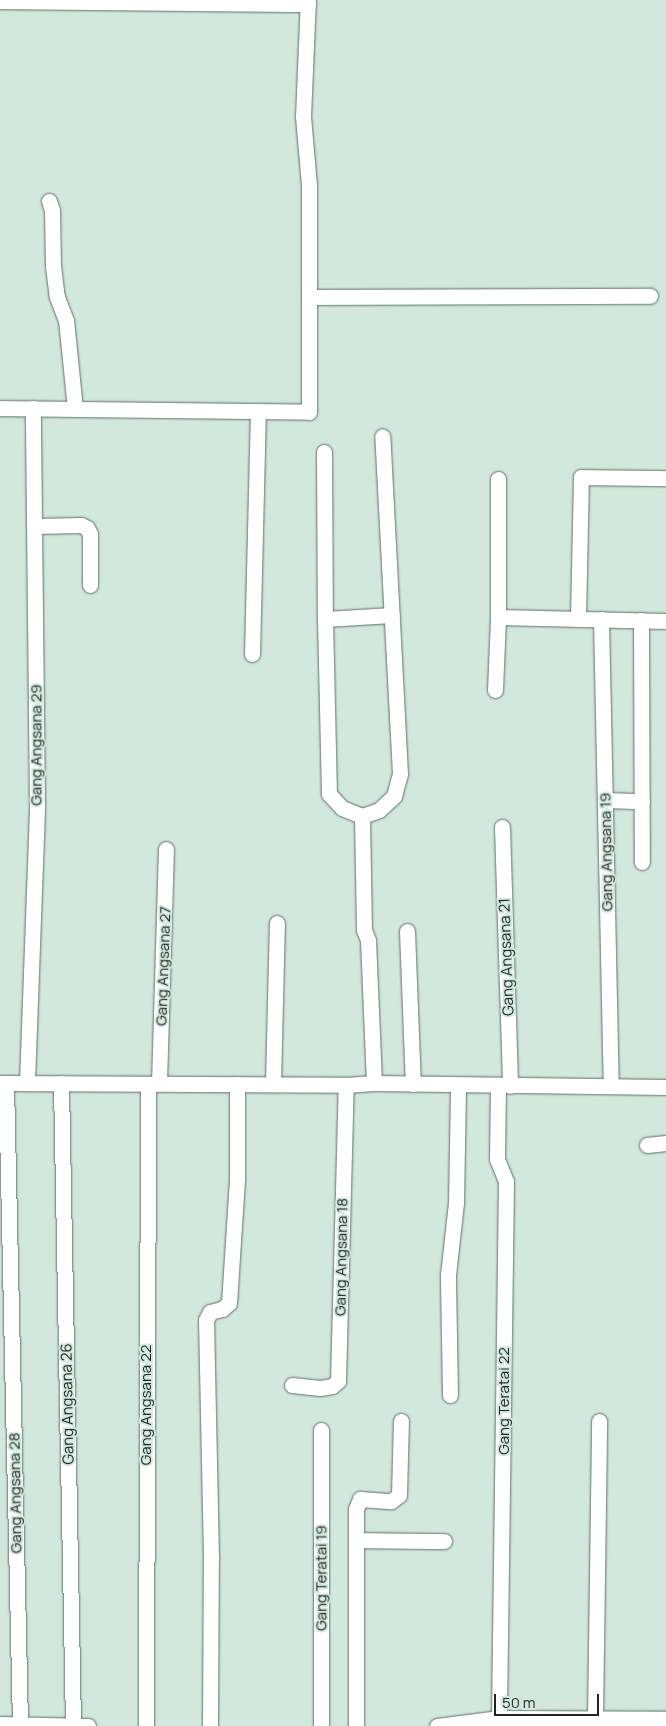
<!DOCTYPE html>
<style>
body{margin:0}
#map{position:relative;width:666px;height:1726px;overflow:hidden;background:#d3e8dd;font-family:Manrope,sans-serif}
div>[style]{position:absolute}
.roads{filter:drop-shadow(0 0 1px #5e7167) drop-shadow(0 0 1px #5e7167)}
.street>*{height:15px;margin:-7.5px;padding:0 7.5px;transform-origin:7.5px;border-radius:7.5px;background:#fff}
span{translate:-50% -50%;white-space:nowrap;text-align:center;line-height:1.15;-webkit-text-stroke:4px #d3e8dd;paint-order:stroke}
.street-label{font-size:15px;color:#1d2521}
.scale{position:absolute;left:494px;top:1694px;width:105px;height:22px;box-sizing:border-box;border:2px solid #1d2521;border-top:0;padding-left:6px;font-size:15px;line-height:18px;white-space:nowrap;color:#1d2521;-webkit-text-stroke:4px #d3e8dd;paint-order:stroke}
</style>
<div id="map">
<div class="roads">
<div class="street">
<i style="left:0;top:1px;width:308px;rotate:0.6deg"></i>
<i style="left:49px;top:201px;width:9px;rotate:72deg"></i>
<i style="left:52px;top:210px;width:56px;rotate:89deg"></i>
<i style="left:53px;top:266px;width:31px;rotate:83deg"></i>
<i style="left:57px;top:297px;width:25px;rotate:69deg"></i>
<i style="left:66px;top:320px;width:89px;rotate:84.2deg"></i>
<i style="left:309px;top:297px;width:341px;rotate:-0.2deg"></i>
<i style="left:0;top:408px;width:309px;rotate:0.7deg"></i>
<i style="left:309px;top:412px;width:227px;rotate:-90deg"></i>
<i style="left:309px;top:185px;width:68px;rotate:-95deg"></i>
<i style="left:303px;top:117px;width:117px;rotate:-87.6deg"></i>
<i style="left:324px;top:452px;width:167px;rotate:89.7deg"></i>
<i style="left:325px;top:619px;width:175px;rotate:88.7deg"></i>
<i style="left:329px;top:794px;width:19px;rotate:47deg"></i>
<i style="left:342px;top:808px;width:22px;rotate:22deg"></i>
<i style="left:362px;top:816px;width:114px;rotate:89deg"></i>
<i style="left:364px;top:930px;width:11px;rotate:68deg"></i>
<i style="left:368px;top:940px;width:143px;rotate:87.6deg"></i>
<i style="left:498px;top:479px;width:138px;rotate:90deg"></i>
<i style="left:498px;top:617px;width:168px;rotate:1.4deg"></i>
<i style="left:35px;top:526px;width:46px;rotate:-1.2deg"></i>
<i style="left:81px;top:525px;width:7px;rotate:27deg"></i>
<i style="left:87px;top:528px;width:7px;rotate:63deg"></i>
<i style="left:90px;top:534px;width:51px;rotate:90deg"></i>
<i style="left:325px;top:619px;width:67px;rotate:-3.4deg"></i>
<i style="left:578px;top:619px;width:142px;rotate:-88.8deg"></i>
<i style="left:581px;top:477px;width:85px;rotate:0.7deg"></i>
<i style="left:601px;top:619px;width:467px;rotate:88.8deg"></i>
<i style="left:641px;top:620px;width:242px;rotate:89.8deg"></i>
<i style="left:252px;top:654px;width:242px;rotate:-88.6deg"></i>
<i style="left:495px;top:690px;width:73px;rotate:-87.6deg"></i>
<i style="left:605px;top:800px;width:37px;rotate:2deg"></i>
<i style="left:362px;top:816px;width:18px;rotate:-19deg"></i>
<i style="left:379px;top:810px;width:21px;rotate:-43deg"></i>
<i style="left:394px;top:796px;width:23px;rotate:-75deg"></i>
<i style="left:400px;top:774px;width:338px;rotate:-93deg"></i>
<i style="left:502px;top:827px;width:259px;rotate:88.2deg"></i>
<i style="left:407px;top:931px;width:153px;rotate:87.8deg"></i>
<i style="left:27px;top:1082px;width:275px;rotate:-87.9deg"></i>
<i style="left:37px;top:807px;width:399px;rotate:-90.6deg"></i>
<i style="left:0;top:1083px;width:346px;rotate:0.3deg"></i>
<i style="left:346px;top:1085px;width:28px;rotate:-4deg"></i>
<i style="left:374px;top:1083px;width:292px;rotate:0.8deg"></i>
<i style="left:6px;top:1083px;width:641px;rotate:88.75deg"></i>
<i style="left:61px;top:1083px;width:643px;rotate:88.93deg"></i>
<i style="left:159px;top:1083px;width:234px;rotate:-88.3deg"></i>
<i style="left:273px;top:1083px;width:160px;rotate:-88.6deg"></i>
<i style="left:498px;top:1086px;width:73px;rotate:90.8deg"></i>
<i style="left:497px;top:1159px;width:24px;rotate:68deg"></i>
<i style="left:506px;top:1181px;width:537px;rotate:90.75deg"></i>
<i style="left:647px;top:1145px;width:19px;rotate:-6deg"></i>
<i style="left:292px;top:1385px;width:28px;rotate:6deg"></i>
<i style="left:320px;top:1388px;width:12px;rotate:-9deg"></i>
<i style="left:332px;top:1386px;width:8px;rotate:-40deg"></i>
<i style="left:338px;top:1381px;width:296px;rotate:-88.5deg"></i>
<i style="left:450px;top:1395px;width:120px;rotate:-91deg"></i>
<i style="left:448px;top:1275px;width:72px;rotate:-83.7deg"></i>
<i style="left:456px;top:1203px;width:118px;rotate:-89deg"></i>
<i style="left:357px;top:1540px;width:87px;rotate:0.7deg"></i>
<i style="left:595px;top:1718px;width:297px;rotate:-89.2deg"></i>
<i style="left:0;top:1724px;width:88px;rotate:1.3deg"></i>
<i style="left:146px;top:1726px;width:642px;rotate:-89.82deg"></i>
<i style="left:210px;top:1726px;width:168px;rotate:-89.7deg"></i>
<i style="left:211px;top:1558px;width:238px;rotate:-91.2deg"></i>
<i style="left:206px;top:1320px;width:9px;rotate:-63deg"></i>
<i style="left:210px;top:1312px;width:12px;rotate:-14deg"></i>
<i style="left:222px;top:1309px;width:9px;rotate:-41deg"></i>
<i style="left:229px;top:1303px;width:124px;rotate:-86.3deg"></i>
<i style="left:237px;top:1179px;width:95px;rotate:-90deg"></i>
<i style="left:321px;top:1726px;width:296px;rotate:-90deg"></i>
<i style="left:356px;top:1726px;width:217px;rotate:-90deg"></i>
<i style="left:356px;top:1509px;width:11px;rotate:-68deg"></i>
<i style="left:360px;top:1499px;width:31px;rotate:4deg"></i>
<i style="left:391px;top:1501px;width:10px;rotate:-37deg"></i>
<i style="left:399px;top:1495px;width:74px;rotate:-88.5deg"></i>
<i style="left:437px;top:1726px;width:63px;rotate:-7.4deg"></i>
<i style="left:499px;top:1718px;width:167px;rotate:0.3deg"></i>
</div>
</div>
<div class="street-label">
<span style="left:36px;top:745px;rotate:-90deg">Gang Angsana 29</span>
<span style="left:606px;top:852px;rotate:-91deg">Gang Angsana 19</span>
<span style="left:506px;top:957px;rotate:-92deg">Gang Angsana 21</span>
<span style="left:163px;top:966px;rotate:-88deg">Gang Angsana 27</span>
<span style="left:341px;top:1257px;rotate:-89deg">Gang Angsana 18</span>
<span style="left:504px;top:1401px;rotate:-90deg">Gang Teratai 22</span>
<span style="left:67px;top:1404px;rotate:-91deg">Gang Angsana 26</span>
<span style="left:146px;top:1405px;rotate:-90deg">Gang Angsana 22</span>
<span style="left:15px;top:1493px;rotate:-91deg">Gang Angsana 28</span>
<span style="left:321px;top:1578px;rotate:-90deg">Gang Teratai 19</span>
</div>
<div class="scale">50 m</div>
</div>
